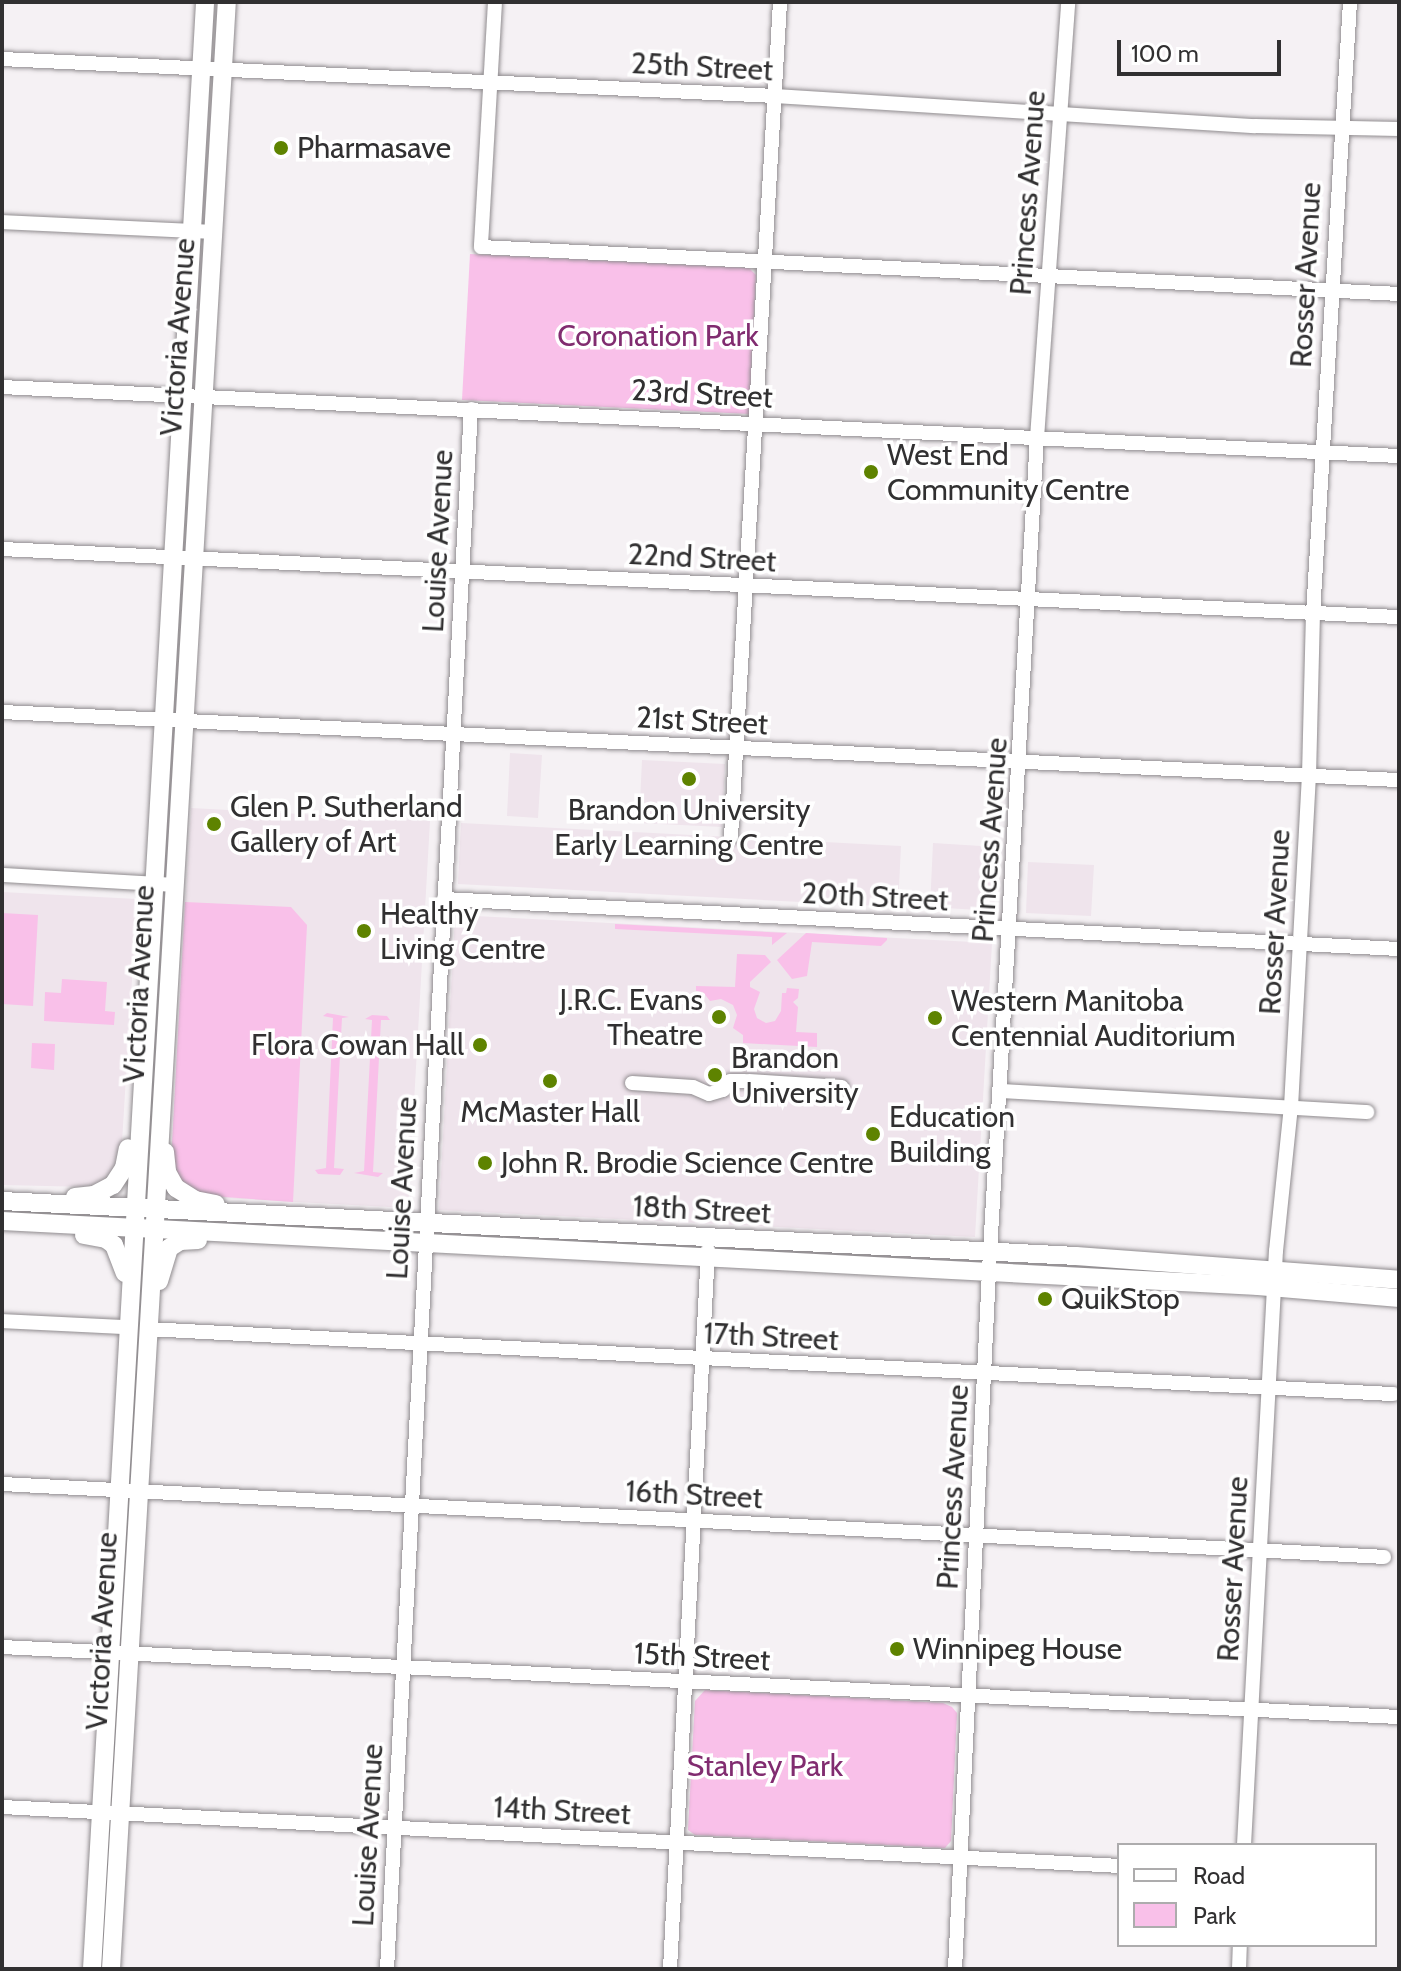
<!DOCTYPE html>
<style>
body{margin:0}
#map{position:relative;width:1401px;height:1971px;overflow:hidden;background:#f5f1f4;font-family:Cabin,sans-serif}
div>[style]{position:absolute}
.built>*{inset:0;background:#efe4ec}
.green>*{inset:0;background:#f9c0e9}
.roads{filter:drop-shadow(0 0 2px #908c8f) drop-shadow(0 0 2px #908c8f)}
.minor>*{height:14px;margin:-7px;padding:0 7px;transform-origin:7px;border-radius:7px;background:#fff}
.major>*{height:18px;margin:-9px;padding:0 9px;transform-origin:9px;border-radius:9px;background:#fff}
.dots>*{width:22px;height:22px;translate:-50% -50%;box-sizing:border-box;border:4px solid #fff;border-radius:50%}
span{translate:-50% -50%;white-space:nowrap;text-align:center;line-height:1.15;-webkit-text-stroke:7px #fff;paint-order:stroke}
.street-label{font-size:30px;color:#313031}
.poi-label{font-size:30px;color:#313031}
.left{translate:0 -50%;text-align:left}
.right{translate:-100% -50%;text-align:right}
.park-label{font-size:30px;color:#812c70}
.frame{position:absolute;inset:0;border:4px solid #313031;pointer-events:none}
.legend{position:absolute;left:1117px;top:1843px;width:260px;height:104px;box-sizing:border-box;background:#fff;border:2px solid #adacad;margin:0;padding:10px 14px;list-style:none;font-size:24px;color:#313031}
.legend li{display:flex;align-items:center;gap:16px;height:40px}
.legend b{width:40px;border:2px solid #adacad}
.scale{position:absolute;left:1117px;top:40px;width:164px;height:36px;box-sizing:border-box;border:4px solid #313031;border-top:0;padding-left:10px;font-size:24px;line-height:28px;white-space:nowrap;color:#313031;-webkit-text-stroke:6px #fff;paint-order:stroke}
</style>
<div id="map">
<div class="built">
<i style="clip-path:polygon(510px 753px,542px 755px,538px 818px,507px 816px)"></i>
<i style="clip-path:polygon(642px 760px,725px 764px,722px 827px,639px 823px)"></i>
<i style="clip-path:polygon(191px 808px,430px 821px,408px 1208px,222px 1198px,172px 1144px)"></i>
<i style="clip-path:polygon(461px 823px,901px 846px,898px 907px,458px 884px)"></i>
<i style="clip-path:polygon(933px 843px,997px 847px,994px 911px,930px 907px)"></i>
<i style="clip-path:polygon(1028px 862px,1094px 865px,1091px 916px,1026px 913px)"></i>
<i style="clip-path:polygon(2px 892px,137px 899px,122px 1142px,117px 1164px,106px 1180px,90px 1187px,2px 1185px)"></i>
<i style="clip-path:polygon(455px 915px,992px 943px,975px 1237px,439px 1210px)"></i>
</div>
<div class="green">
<i style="clip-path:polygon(470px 254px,749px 268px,756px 275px,749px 414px,462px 400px)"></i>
<i style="clip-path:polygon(185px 902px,291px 907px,307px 925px,293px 1202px,211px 1196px,188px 1189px,177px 1174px,172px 1144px)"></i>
<i style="clip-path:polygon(2px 913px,38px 915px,33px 1006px,2px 1004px)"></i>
<i style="clip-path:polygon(615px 924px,787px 933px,772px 945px,772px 937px,615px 929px)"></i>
<i style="clip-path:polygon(806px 933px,887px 938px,887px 940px,881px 946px,812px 942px,807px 976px,792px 979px,777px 960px)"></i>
<i style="clip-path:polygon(737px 954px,765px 955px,771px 962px,750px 982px,750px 987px,760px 992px,754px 1009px,757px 1018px,766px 1023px,775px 1021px,781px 1011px,782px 993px,786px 993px,787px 988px,799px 989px,798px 998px,793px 1002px,798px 1007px,796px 1032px,817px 1033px,817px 1047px,743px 1043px,743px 1035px,733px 1028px,737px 1015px,733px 1005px,721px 999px,710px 1001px,703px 992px,696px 991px,696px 986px,735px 987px)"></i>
<i style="clip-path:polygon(62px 979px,107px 982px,105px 1011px,115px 1012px,114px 1025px,44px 1021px,45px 992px,61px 993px)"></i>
<i style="clip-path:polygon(327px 1013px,349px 1017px,342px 1018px,334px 1168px,344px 1169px,340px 1175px,318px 1174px,315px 1170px,326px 1168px,333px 1018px,323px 1016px)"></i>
<i style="clip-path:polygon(372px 1015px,387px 1016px,390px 1020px,381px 1020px,373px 1172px,383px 1173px,378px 1177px,354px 1173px,364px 1171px,372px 1020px,365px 1019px)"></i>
<i style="clip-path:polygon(32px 1043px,55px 1044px,54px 1070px,31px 1068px)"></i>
<i style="clip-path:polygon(705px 1690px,943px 1703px,952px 1707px,957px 1713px,951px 1841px,945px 1848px,695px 1835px,688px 1830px,695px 1701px)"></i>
</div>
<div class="roads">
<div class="minor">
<i style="left:495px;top:2px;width:245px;rotate:93.3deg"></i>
<i style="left:481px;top:247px;width:919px;rotate:2.93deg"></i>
<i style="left:2px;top:59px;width:774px;rotate:2.74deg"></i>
<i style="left:775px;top:96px;width:481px;rotate:3.6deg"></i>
<i style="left:1255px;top:126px;width:144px;rotate:1.2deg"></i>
<i style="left:2px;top:222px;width:211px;rotate:2.7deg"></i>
<i style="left:2px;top:387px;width:1399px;rotate:2.83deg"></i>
<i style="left:2px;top:549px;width:1399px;rotate:2.79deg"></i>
<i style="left:2px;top:712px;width:1399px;rotate:2.79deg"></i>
<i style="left:731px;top:837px;width:836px;rotate:-86.64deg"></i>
<i style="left:2px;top:875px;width:171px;rotate:3.3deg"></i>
<i style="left:444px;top:899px;width:956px;rotate:3deg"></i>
<i style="left:749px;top:1081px;width:93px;rotate:3.7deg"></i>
<i style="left:632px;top:1083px;width:61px;rotate:3.8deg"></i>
<i style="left:693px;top:1087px;width:17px;rotate:24deg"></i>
<i style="left:709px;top:1094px;width:15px;rotate:-16deg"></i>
<i style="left:723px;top:1090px;width:11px;rotate:-52deg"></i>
<i style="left:730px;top:1081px;width:15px"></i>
<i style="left:1000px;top:1091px;width:368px;rotate:3.3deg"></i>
<i style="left:2px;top:1321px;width:124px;rotate:2.8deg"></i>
<i style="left:147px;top:1329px;width:1248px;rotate:2.99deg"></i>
<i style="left:2px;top:1484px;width:1384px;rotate:3.02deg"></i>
<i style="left:2px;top:1647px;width:1399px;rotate:2.87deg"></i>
<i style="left:2px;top:1807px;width:1119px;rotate:3.02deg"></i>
<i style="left:1244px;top:1845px;width:595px;rotate:-86.92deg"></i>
<i style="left:1276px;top:1251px;width:145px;rotate:-84.1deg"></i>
<i style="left:1291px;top:1107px;width:331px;rotate:-86.9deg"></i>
<i style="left:1309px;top:776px;width:162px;rotate:-88.6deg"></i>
<i style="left:1313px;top:614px;width:613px;rotate:-86.54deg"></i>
<i style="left:387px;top:1969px;width:1562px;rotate:-86.92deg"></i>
<i style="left:670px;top:1969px;width:720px;rotate:-86.97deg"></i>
<i style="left:955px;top:1969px;width:718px;rotate:-87.21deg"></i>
<i style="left:990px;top:1252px;width:815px;rotate:-86.7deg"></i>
<i style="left:1037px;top:438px;width:437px;rotate:-85.9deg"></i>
<i style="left:1239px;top:1969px;width:24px;rotate:-88deg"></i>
</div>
<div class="major">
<i style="left:165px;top:1152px;width:20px;rotate:84deg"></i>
<i style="left:167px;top:1172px;width:18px;rotate:61deg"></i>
<i style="left:176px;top:1188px;width:22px;rotate:32deg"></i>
<i style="left:195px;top:1200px;width:21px;rotate:11deg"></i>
<i style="left:75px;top:1197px;width:19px;rotate:-6deg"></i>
<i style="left:94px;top:1195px;width:21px;rotate:-28deg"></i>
<i style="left:113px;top:1185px;width:20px;rotate:-57deg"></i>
<i style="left:124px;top:1168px;width:20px;rotate:-79deg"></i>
<i style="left:2px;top:1201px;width:1075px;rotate:2.93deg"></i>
<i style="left:1076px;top:1256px;width:324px;rotate:4.2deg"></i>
<i style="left:2px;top:1221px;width:1258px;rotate:2.96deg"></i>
<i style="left:1258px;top:1286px;width:142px;rotate:4.9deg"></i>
<i style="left:84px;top:1235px;width:22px;rotate:10deg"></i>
<i style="left:106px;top:1239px;width:10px;rotate:37deg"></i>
<i style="left:114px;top:1245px;width:30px;rotate:69deg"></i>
<i style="left:159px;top:1281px;width:34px;rotate:-73deg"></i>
<i style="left:169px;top:1248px;width:13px;rotate:-32deg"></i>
<i style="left:180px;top:1241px;width:18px;rotate:-3deg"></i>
<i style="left:92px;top:1969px;width:1970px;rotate:-86.71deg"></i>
<i style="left:111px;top:1969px;width:1970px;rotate:-86.63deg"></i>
</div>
</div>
<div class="dots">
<i style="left:281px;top:148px;background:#5e8300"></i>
<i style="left:871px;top:472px;background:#5e8300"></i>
<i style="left:689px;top:779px;background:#5e8300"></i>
<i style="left:214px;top:824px;background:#5e8300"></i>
<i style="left:364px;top:931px;background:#5e8300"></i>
<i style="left:719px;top:1017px;background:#5e8300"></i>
<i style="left:935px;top:1018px;background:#5e8300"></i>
<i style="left:480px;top:1045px;background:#5e8300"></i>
<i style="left:715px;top:1075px;background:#5e8300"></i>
<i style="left:550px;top:1081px;background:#5e8300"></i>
<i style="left:873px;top:1134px;background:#5e8300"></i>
<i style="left:485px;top:1163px;background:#5e8300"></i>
<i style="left:1045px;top:1299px;background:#5e8300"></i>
<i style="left:897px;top:1649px;background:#5e8300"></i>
</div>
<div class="street-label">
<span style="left:702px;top:67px;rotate:3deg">25th Street</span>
<span style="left:1028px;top:193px;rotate:-86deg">Princess Avenue</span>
<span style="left:1306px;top:275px;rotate:-87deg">Rosser Avenue</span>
<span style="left:178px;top:337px;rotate:-86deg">Victoria Avenue</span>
<span style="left:702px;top:394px;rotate:3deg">23rd Street</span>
<span style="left:438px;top:541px;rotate:-87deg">Louise Avenue</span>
<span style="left:702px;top:558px;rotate:3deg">22nd Street</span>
<span style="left:702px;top:721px;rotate:3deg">21st Street</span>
<span style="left:990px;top:840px;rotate:-86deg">Princess Avenue</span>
<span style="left:875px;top:897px;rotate:3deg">20th Street</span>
<span style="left:1275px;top:922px;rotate:-87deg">Rosser Avenue</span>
<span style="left:139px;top:984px;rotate:-87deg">Victoria Avenue</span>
<span style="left:402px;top:1188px;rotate:-87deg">Louise Avenue</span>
<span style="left:702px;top:1210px;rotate:3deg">18th Street</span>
<span style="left:771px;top:1337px;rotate:3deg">17th Street</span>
<span style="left:953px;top:1487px;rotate:-87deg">Princess Avenue</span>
<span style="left:694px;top:1495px;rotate:3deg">16th Street</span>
<span style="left:1233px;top:1569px;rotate:-87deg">Rosser Avenue</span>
<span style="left:102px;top:1631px;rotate:-87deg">Victoria Avenue</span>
<span style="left:702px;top:1657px;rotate:3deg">15th Street</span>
<span style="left:562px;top:1811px;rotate:3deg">14th Street</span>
<span style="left:368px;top:1835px;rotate:-87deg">Louise Avenue</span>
</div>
<div class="poi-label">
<span class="left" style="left:297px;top:148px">Pharmasave</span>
<span class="left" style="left:887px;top:472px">West End<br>Community Centre</span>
<span class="left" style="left:230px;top:824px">Glen P. Sutherland<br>Gallery of Art</span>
<span style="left:689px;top:827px">Brandon University<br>Early Learning Centre</span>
<span class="left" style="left:380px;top:931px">Healthy<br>Living Centre</span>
<span class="right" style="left:703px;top:1017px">J.R.C. Evans<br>Theatre</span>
<span class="left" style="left:951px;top:1018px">Western Manitoba<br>Centennial Auditorium</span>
<span class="right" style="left:464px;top:1045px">Flora Cowan Hall</span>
<span class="left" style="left:731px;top:1075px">Brandon<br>University</span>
<span style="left:550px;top:1112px">McMaster Hall</span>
<span class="left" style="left:889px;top:1134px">Education<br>Building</span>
<span class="left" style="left:501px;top:1163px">John R. Brodie Science Centre</span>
<span class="left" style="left:1061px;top:1299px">QuikStop</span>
<span class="left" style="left:913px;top:1649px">Winnipeg House</span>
</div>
<div class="park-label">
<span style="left:658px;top:336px">Coronation Park</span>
<span style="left:765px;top:1766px">Stanley Park</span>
</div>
<div class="frame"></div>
<ul class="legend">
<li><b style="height:10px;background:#fff"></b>Road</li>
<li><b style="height:22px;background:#f9c0e9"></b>Park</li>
</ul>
<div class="scale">100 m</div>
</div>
